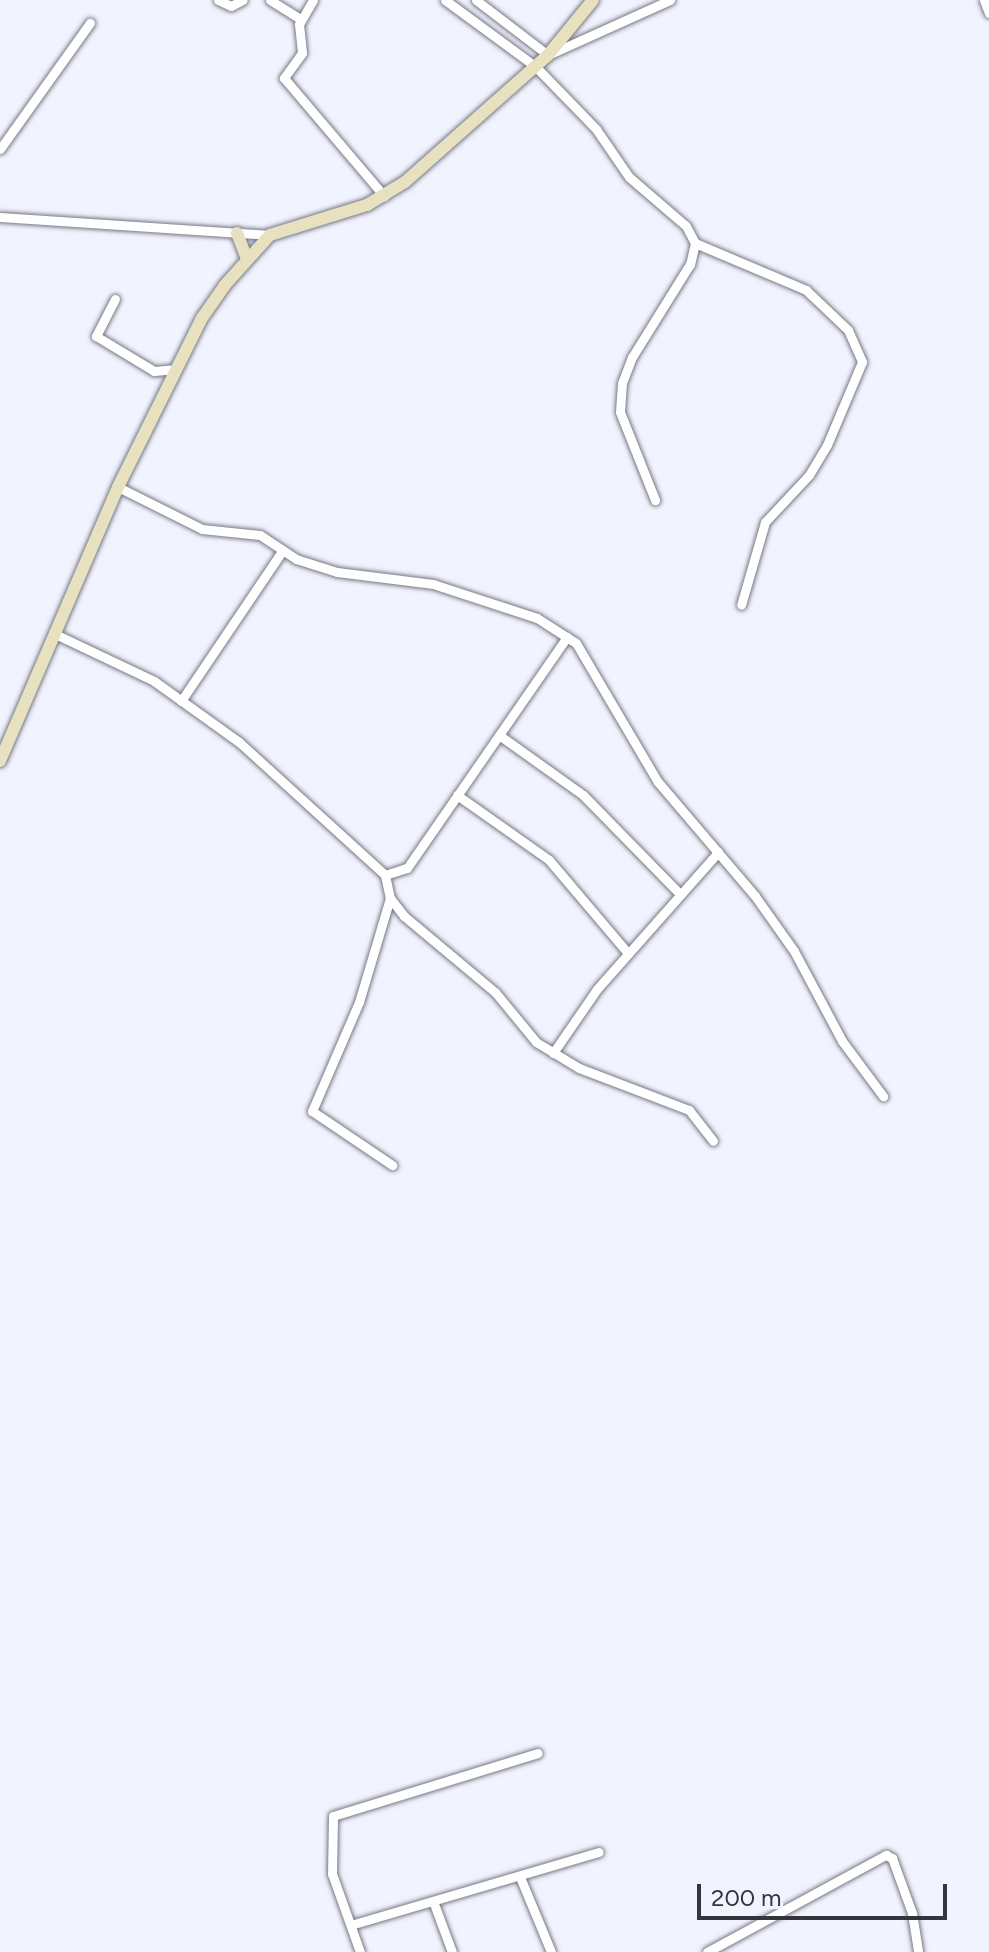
<!DOCTYPE html>
<style>
body{margin:0}
#map{position:relative;width:989px;height:1952px;overflow:hidden;background:#f1f3fe;font-family:Figtree,sans-serif}
div>[style]{position:absolute}
.roads{filter:drop-shadow(0 0 2px #767985) drop-shadow(0 0 2px #767985)}
.street>*{height:9px;margin:-4.5px;padding:0 4.5px;transform-origin:4.5px;border-radius:4.5px;background:#fff}
.secondary>*{height:12px;margin:-6px;padding:0 6px;transform-origin:6px;border-radius:6px;background:#e7e1c0}
span{translate:-50% -50%;white-space:nowrap;text-align:center;line-height:1.15;-webkit-text-stroke:6px #f1f3fe;paint-order:stroke}
.scale{position:absolute;left:697px;top:1884px;width:250px;height:36px;box-sizing:border-box;border:4px solid #34353a;border-top:0;padding-left:10px;font-size:24px;line-height:28px;white-space:nowrap;color:#34353a;-webkit-text-stroke:6px #f1f3fe;paint-order:stroke}
</style>
<div id="map">
<div class="roads">
<div class="street">
<i style="left:218px;top:0;width:14px;rotate:25deg"></i>
<i style="left:231px;top:6px;width:13px;rotate:-27deg"></i>
<i style="left:270px;top:0;width:36px;rotate:32deg"></i>
<i style="left:313px;top:0;width:28px;rotate:120deg"></i>
<i style="left:299px;top:24px;width:29px;rotate:84deg"></i>
<i style="left:302px;top:53px;width:31px;rotate:126deg"></i>
<i style="left:284px;top:78px;width:155px;rotate:49.7deg"></i>
<i style="left:445px;top:0;width:112px;rotate:36.3deg"></i>
<i style="left:535px;top:66px;width:88px;rotate:45.9deg"></i>
<i style="left:596px;top:129px;width:58px;rotate:55.5deg"></i>
<i style="left:629px;top:177px;width:75px;rotate:40.7deg"></i>
<i style="left:686px;top:226px;width:19px;rotate:62deg"></i>
<i style="left:695px;top:243px;width:22px;rotate:103deg"></i>
<i style="left:690px;top:264px;width:110px;rotate:121.9deg"></i>
<i style="left:632px;top:357px;width:28px;rotate:111deg"></i>
<i style="left:622px;top:383px;width:29px;rotate:94deg"></i>
<i style="left:620px;top:412px;width:95px;rotate:68.3deg"></i>
<i style="left:476px;top:0;width:91px;rotate:37.4deg"></i>
<i style="left:548px;top:55px;width:134px;rotate:-24.3deg"></i>
<i style="left:984px;top:0;width:14px;rotate:69deg"></i>
<i style="left:0;top:149px;width:155px;rotate:-54.5deg"></i>
<i style="left:0;top:217px;width:271px;rotate:3.8deg"></i>
<i style="left:695px;top:243px;width:121px;rotate:22.9deg"></i>
<i style="left:806px;top:290px;width:58px;rotate:43.6deg"></i>
<i style="left:848px;top:330px;width:35px;rotate:66deg"></i>
<i style="left:862px;top:362px;width:90px;rotate:112.9deg"></i>
<i style="left:827px;top:445px;width:35px;rotate:121deg"></i>
<i style="left:809px;top:475px;width:64px;rotate:133.1deg"></i>
<i style="left:765px;top:522px;width:86px;rotate:106.1deg"></i>
<i style="left:115px;top:299px;width:42px;rotate:117.2deg"></i>
<i style="left:96px;top:336px;width:68px;rotate:31.1deg"></i>
<i style="left:154px;top:371px;width:23px;rotate:-5deg"></i>
<i style="left:118px;top:487px;width:94px;rotate:26.6deg"></i>
<i style="left:202px;top:529px;width:58px;rotate:5.9deg"></i>
<i style="left:260px;top:535px;width:43px;rotate:33.7deg"></i>
<i style="left:296px;top:559px;width:43px;rotate:17.6deg"></i>
<i style="left:337px;top:572px;width:97px;rotate:7.1deg"></i>
<i style="left:433px;top:584px;width:109px;rotate:18.1deg"></i>
<i style="left:537px;top:618px;width:46px;rotate:32.7deg"></i>
<i style="left:576px;top:643px;width:161px;rotate:59.5deg"></i>
<i style="left:658px;top:782px;width:150px;rotate:49.6deg"></i>
<i style="left:755px;top:896px;width:67px;rotate:54.7deg"></i>
<i style="left:794px;top:951px;width:102px;rotate:61.9deg"></i>
<i style="left:842px;top:1041px;width:69px;rotate:53.3deg"></i>
<i style="left:53px;top:633px;width:112px;rotate:25.4deg"></i>
<i style="left:154px;top:681px;width:105px;rotate:35.7deg"></i>
<i style="left:239px;top:742px;width:197px;rotate:42.3deg"></i>
<i style="left:385px;top:875px;width:24px;rotate:78deg"></i>
<i style="left:390px;top:898px;width:23px;rotate:52deg"></i>
<i style="left:404px;top:916px;width:119px;rotate:39.9deg"></i>
<i style="left:495px;top:992px;width:65px;rotate:50.6deg"></i>
<i style="left:536px;top:1042px;width:50px;rotate:31.2deg"></i>
<i style="left:579px;top:1068px;width:118px;rotate:20.9deg"></i>
<i style="left:689px;top:1110px;width:39px;rotate:52deg"></i>
<i style="left:181px;top:701px;width:182px;rotate:-56deg"></i>
<i style="left:499px;top:735px;width:103px;rotate:35.5deg"></i>
<i style="left:583px;top:795px;width:139px;rotate:45.6deg"></i>
<i style="left:457px;top:795px;width:113px;rotate:35.2deg"></i>
<i style="left:549px;top:860px;width:122px;rotate:49.7deg"></i>
<i style="left:385px;top:875px;width:23px;rotate:-18deg"></i>
<i style="left:407px;top:868px;width:281px;rotate:-55.3deg"></i>
<i style="left:390px;top:898px;width:109px;rotate:106.6deg"></i>
<i style="left:359px;top:1002px;width:119px;rotate:113.3deg"></i>
<i style="left:312px;top:1111px;width:97px;rotate:34deg"></i>
<i style="left:553px;top:1053px;width:78px;rotate:-55.5deg"></i>
<i style="left:597px;top:989px;width:183px;rotate:-48.5deg"></i>
<i style="left:520px;top:1877px;width:81px;rotate:67.5deg"></i>
<i style="left:433px;top:1901px;width:54px;rotate:69.6deg"></i>
<i style="left:354px;top:1924px;width:255px;rotate:-16.4deg"></i>
<i style="left:360px;top:1952px;width:83px;rotate:-109.7deg"></i>
<i style="left:332px;top:1874px;width:58px;rotate:-89deg"></i>
<i style="left:333px;top:1816px;width:214px;rotate:-17.1deg"></i>
<i style="left:707px;top:1952px;width:204px;rotate:-28.5deg"></i>
<i style="left:886px;top:1855px;width:7px;rotate:27deg"></i>
<i style="left:892px;top:1858px;width:59px;rotate:70deg"></i>
<i style="left:912px;top:1913px;width:39px;rotate:81deg"></i>
</div>
<div class="secondary">
<i style="left:237px;top:233px;width:28px;rotate:69deg"></i>
<i style="left:0;top:761px;width:298px;rotate:-66.7deg"></i>
<i style="left:118px;top:487px;width:189px;rotate:-63.6deg"></i>
<i style="left:202px;top:318px;width:39px;rotate:-55deg"></i>
<i style="left:224px;top:286px;width:69px;rotate:-48deg"></i>
<i style="left:270px;top:235px;width:102px;rotate:-17.2deg"></i>
<i style="left:367px;top:205px;width:44px;rotate:-31.2deg"></i>
<i style="left:405px;top:182px;width:191px;rotate:-41.6deg"></i>
<i style="left:548px;top:55px;width:71px;rotate:-50.7deg"></i>
</div>
</div>
<div class="scale">200 m</div>
</div>
